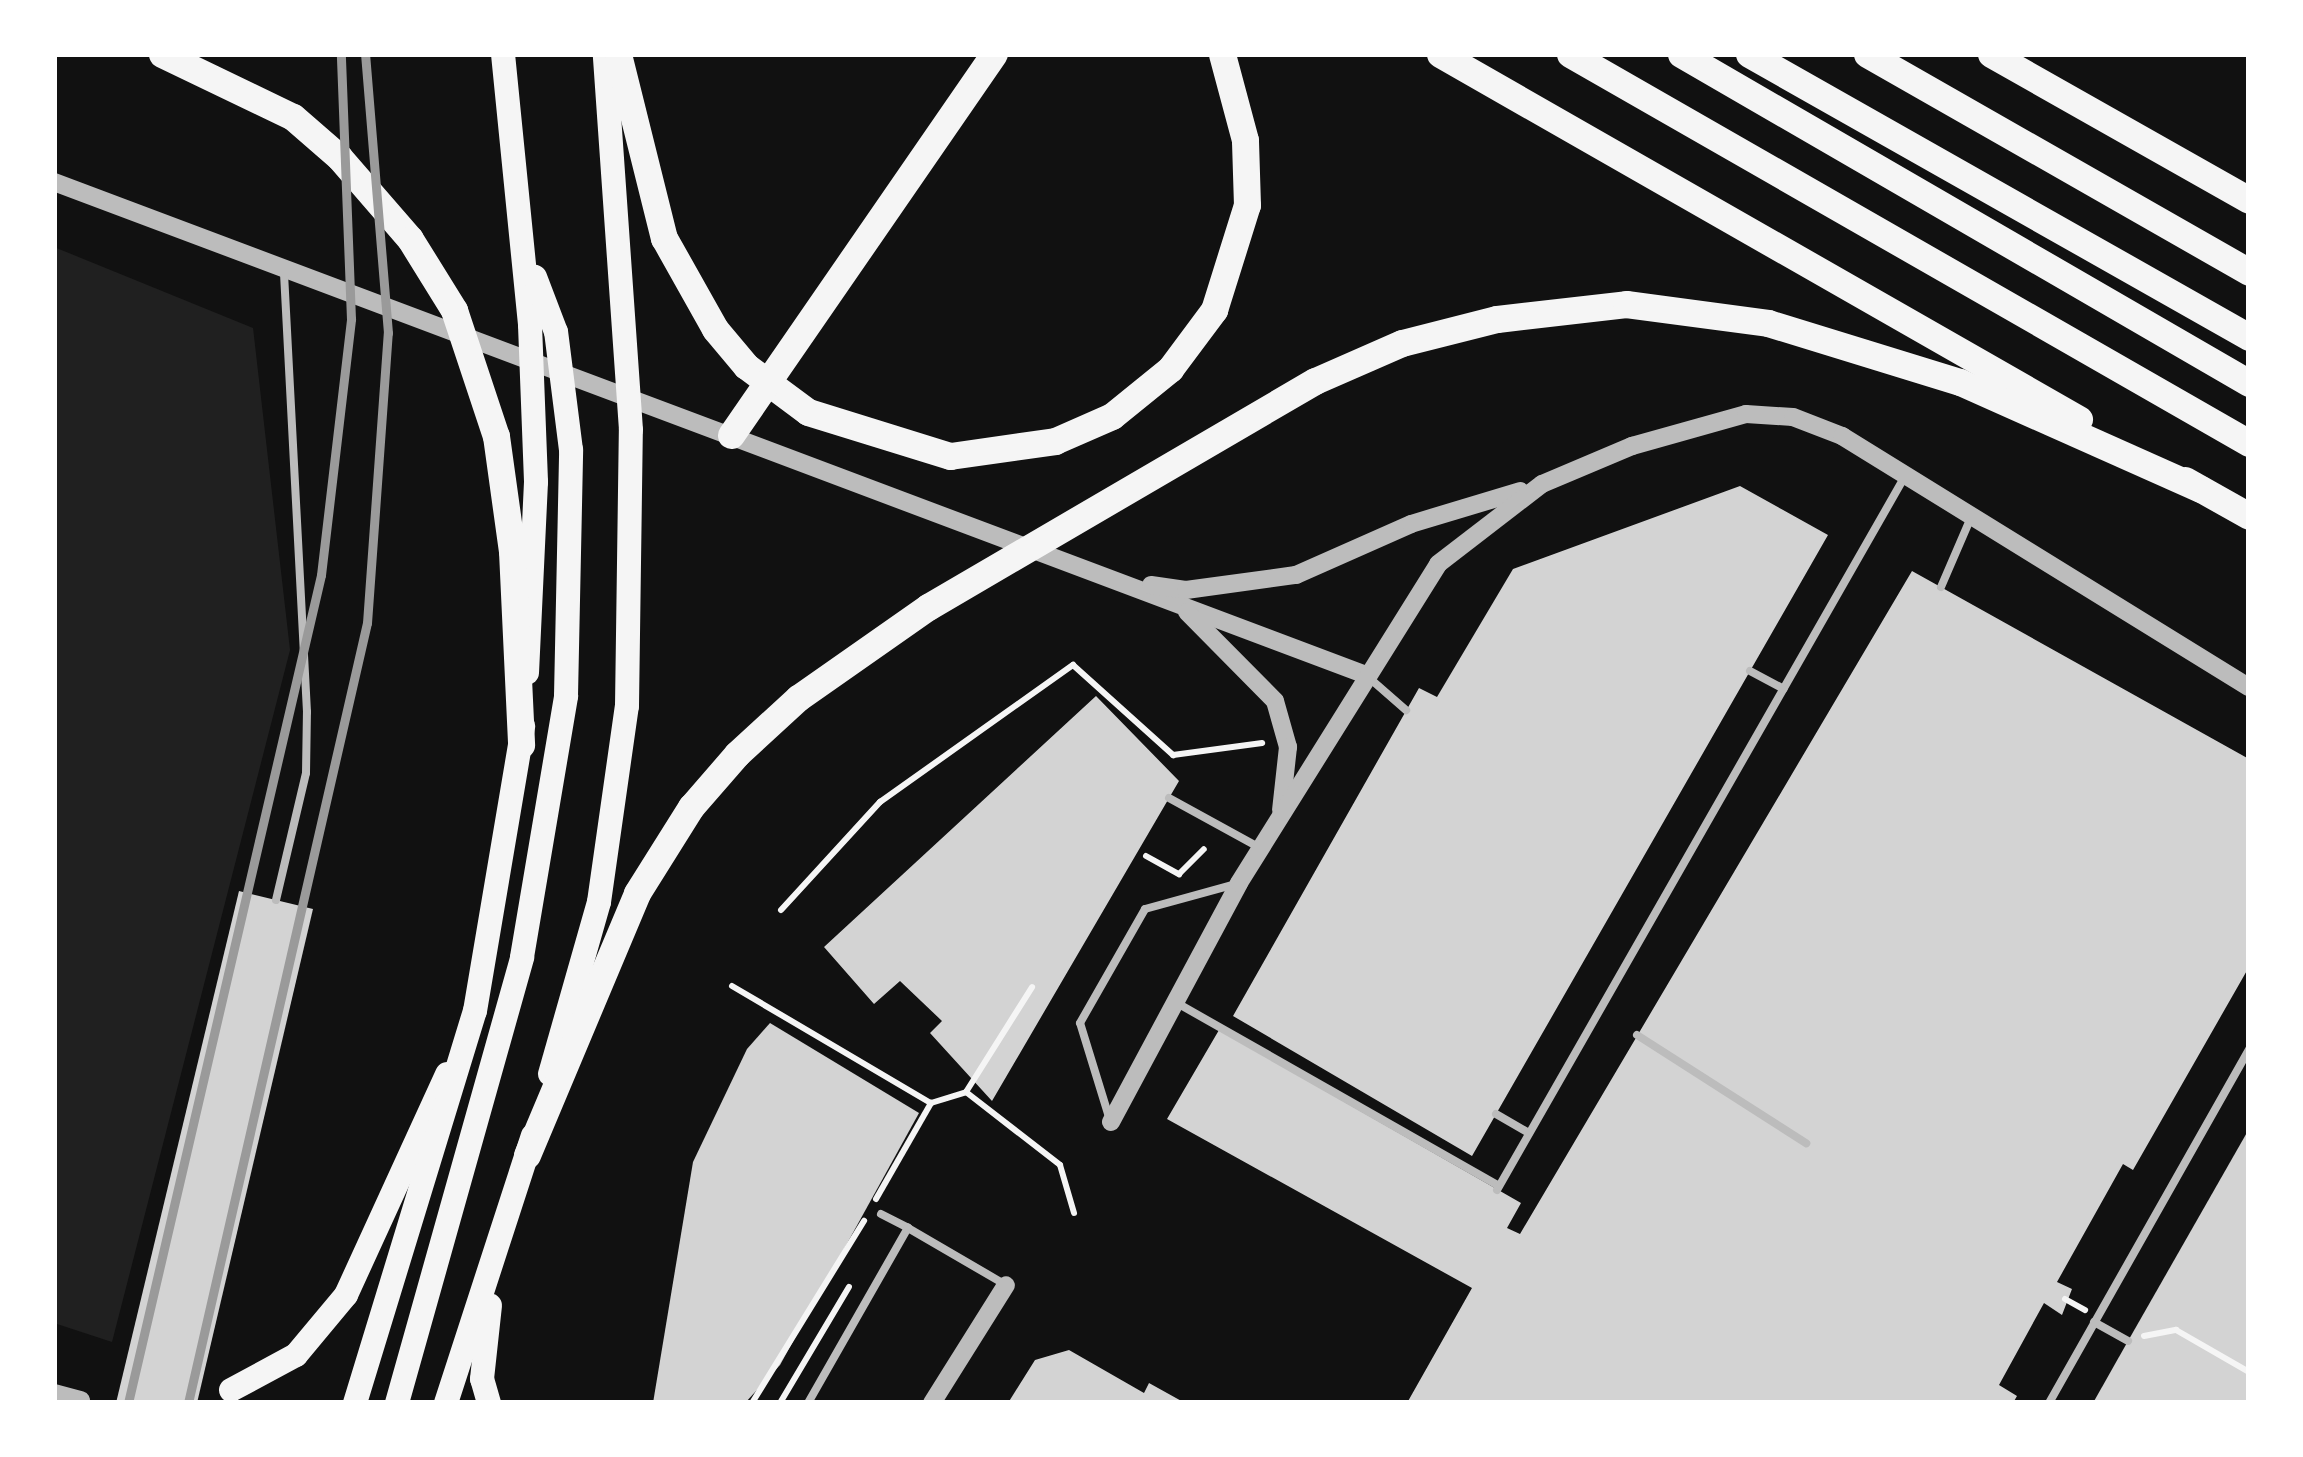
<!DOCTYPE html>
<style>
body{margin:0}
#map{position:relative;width:2303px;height:1457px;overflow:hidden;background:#111;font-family:Barlow,sans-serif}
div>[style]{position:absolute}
.green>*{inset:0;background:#202020}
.building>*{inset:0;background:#d3d3d3}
.path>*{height:6px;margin:-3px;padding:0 3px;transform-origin:3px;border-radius:3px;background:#f5f5f5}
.service>*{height:8px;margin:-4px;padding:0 4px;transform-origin:4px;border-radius:4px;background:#bcbcbc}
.tertiary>*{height:18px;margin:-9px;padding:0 9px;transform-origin:9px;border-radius:9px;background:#bcbcbc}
.primary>*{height:24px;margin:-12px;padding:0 12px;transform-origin:12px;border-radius:12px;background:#f5f5f5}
.motorway>*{height:27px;margin:-13.5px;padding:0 13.5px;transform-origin:13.5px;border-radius:13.5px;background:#f5f5f5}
.rail>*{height:9px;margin:-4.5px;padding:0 4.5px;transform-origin:4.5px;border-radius:4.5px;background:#9a9a9a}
span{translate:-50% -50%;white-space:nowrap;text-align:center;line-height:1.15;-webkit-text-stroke:12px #fff;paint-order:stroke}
.frame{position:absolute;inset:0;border:57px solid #fff;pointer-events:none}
</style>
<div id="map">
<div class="green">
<i style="clip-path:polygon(54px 247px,253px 328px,290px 650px,112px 1342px,54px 1323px)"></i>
</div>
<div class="building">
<i style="clip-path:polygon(1740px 486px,1828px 535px,1472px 1156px,1233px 1016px,1419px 688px,1437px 697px,1513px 569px)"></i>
<i style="clip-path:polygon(1912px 571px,2249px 759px,2249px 967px,2133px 1170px,2123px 1164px,2057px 1282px,2072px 1289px,2062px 1315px,2044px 1303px,1999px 1385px,2017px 1396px,2013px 1403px,1407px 1403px,1472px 1288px,1167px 1119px,1219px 1030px,1521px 1203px,1507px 1228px,1520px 1234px)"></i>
<i style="clip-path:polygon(1096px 696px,1179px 781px,992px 1101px,930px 1033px,942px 1021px,900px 981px,874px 1004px,824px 947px)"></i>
<i style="clip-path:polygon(239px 891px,313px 909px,197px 1403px,116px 1403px)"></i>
<i style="clip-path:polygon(770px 1023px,919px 1113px,780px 1365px,745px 1403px,653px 1403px,693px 1162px,747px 1049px)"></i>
<i style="clip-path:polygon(2249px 1129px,2249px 1403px,2093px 1403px,2128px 1341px)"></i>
<i style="clip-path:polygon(1069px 1350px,1144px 1393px,1149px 1383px,1185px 1403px,1008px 1403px,1035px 1360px)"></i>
</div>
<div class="path">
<i style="left:1146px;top:856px;width:38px;rotate:29deg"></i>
<i style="left:1179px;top:874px;width:35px;rotate:-45deg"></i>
<i style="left:781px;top:910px;width:147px;rotate:-47.5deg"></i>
<i style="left:880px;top:802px;width:237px;rotate:-35.4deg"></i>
<i style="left:1073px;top:665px;width:135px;rotate:42deg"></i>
<i style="left:1173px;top:755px;width:90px;rotate:-7.7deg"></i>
<i style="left:732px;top:986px;width:231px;rotate:30.5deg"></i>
<i style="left:966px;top:1092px;width:119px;rotate:37.8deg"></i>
<i style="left:1060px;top:1165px;width:50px;rotate:73.7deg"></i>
<i style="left:876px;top:1199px;width:111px;rotate:-60.2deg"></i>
<i style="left:931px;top:1103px;width:37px;rotate:-17deg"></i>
<i style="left:966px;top:1092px;width:124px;rotate:-57.8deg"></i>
<i style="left:2065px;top:1299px;width:23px;rotate:29deg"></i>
<i style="left:2144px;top:1336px;width:33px;rotate:-11deg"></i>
<i style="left:2176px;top:1330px;width:84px;rotate:29.9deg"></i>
<i style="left:661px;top:1403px;width:8px"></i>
<i style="left:752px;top:1403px;width:214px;rotate:-58.4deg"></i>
<i style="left:780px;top:1403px;width:135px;rotate:-59.3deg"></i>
</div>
<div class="service">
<i style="left:1941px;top:587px;width:78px;rotate:-66.7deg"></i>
<i style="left:1750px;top:671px;width:38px;rotate:28deg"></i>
<i style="left:1367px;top:676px;width:52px;rotate:41.1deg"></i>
<i style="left:1169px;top:798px;width:104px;rotate:28.8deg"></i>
<i style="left:276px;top:900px;width:130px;rotate:-76.7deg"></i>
<i style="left:306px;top:773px;width:61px;rotate:-89.1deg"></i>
<i style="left:307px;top:712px;width:442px;rotate:-93deg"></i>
<i style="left:1177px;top:1003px;width:370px;rotate:29.6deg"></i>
<i style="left:1637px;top:1035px;width:201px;rotate:32.6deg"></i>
<i style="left:1496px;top:1114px;width:38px;rotate:30deg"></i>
<i style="left:1109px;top:1117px;width:98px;rotate:-107.1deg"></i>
<i style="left:1080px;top:1023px;width:131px;rotate:-60.3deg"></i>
<i style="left:1145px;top:909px;width:90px;rotate:-15.4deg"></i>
<i style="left:1497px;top:1190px;width:820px;rotate:-60.25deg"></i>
<i style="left:881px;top:1214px;width:30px;rotate:27deg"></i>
<i style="left:2094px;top:1322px;width:39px;rotate:29deg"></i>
<i style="left:808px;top:1403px;width:202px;rotate:-60.3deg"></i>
<i style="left:908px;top:1228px;width:113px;rotate:30.2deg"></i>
<i style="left:2049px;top:1403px;width:407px;rotate:-60.5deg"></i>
</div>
<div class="tertiary">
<i style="left:54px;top:182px;width:1402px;rotate:20.59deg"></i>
<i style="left:1151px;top:585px;width:35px;rotate:8deg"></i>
<i style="left:1186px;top:590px;width:111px;rotate:-7.8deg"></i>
<i style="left:1296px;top:575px;width:126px;rotate:-23.9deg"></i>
<i style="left:1411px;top:524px;width:114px;rotate:-16.8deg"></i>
<i style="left:1187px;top:612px;width:125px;rotate:45.3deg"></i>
<i style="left:1275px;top:701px;width:48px;rotate:74.2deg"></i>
<i style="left:1288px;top:747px;width:63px;rotate:96.3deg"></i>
<i style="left:1111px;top:1122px;width:271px;rotate:-61.8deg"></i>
<i style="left:1239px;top:883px;width:376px;rotate:-58deg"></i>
<i style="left:1438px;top:564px;width:131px;rotate:-37.6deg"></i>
<i style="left:1542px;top:484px;width:98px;rotate:-22.9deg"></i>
<i style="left:1632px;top:446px;width:118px;rotate:-15.7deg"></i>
<i style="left:1746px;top:414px;width:47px;rotate:3.7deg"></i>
<i style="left:1793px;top:417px;width:53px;rotate:21.2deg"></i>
<i style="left:1842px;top:436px;width:478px;rotate:31.7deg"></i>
<i style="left:54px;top:1393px;width:28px;rotate:15deg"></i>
<i style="left:932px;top:1403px;width:139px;rotate:-57.9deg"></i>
</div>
<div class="primary">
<i style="left:503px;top:54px;width:272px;rotate:84.3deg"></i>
<i style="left:530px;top:325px;width:157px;rotate:87.8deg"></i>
<i style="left:536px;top:482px;width:191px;rotate:92.7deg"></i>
<i style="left:550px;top:1074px;width:179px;rotate:-74.1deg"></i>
<i style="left:599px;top:902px;width:198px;rotate:-81.9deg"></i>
<i style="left:627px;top:706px;width:276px;rotate:-89.2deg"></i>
<i style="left:631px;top:430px;width:377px;rotate:-94deg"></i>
<i style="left:231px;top:1390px;width:74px;rotate:-28.3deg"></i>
<i style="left:296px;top:1355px;width:78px;rotate:-50.2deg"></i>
<i style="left:346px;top:1295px;width:243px;rotate:-65.4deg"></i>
<i style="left:355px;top:1403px;width:410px;rotate:-73deg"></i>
<i style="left:475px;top:1011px;width:289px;rotate:-80.4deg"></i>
<i style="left:397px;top:1403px;width:463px;rotate:-74.3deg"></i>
<i style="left:522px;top:957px;width:265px;rotate:-80.4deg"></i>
<i style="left:566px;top:696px;width:246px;rotate:-88.8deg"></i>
<i style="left:571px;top:450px;width:119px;rotate:-97.2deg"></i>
<i style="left:556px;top:332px;width:59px;rotate:-110.9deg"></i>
<i style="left:446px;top:1403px;width:281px;rotate:-72deg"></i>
<i style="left:489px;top:1403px;width:25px;rotate:-106deg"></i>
<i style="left:482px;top:1379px;width:74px;rotate:-83.8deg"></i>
</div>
<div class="motorway">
<i style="left:162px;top:54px;width:145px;rotate:25.7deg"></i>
<i style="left:293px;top:117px;width:61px;rotate:41deg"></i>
<i style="left:339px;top:157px;width:108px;rotate:49.1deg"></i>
<i style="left:410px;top:239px;width:84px;rotate:58.2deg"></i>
<i style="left:454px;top:310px;width:133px;rotate:71.6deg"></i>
<i style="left:496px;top:436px;width:116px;rotate:82.1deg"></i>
<i style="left:512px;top:551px;width:194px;rotate:87.3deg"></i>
<i style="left:618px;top:54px;width:190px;rotate:76deg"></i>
<i style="left:664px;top:238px;width:104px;rotate:60.7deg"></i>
<i style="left:715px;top:329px;width:48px;rotate:50deg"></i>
<i style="left:746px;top:366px;width:77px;rotate:36.6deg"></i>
<i style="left:808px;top:412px;width:149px;rotate:17.2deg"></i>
<i style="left:950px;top:456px;width:106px;rotate:-8.1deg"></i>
<i style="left:1055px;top:441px;width:62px;rotate:-23.7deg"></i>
<i style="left:1112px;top:416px;width:75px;rotate:-39deg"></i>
<i style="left:1170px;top:369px;width:74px;rotate:-53.3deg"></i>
<i style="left:1214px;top:310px;width:110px;rotate:-72.6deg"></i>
<i style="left:1247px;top:205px;width:65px;rotate:-91.8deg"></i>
<i style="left:1245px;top:140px;width:89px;rotate:-105deg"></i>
<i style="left:1440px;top:54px;width:736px;rotate:29.74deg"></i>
<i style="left:1570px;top:54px;width:783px;rotate:29.81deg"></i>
<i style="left:1681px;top:54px;width:656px;rotate:30.08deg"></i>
<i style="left:1749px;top:54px;width:575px;rotate:29.51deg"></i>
<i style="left:1867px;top:54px;width:440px;rotate:29.7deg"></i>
<i style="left:1991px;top:54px;width:296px;rotate:29.5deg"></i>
<i style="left:731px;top:435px;width:463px;rotate:-55.4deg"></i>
<i style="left:2185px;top:480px;width:73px;rotate:29.4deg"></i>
<i style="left:527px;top:1155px;width:284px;rotate:-67.2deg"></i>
<i style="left:637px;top:893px;width:102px;rotate:-57.9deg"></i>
<i style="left:691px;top:807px;width:70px;rotate:-49deg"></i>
<i style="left:737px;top:754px;width:83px;rotate:-42.6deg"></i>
<i style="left:798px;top:698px;width:159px;rotate:-35deg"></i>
<i style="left:928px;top:607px;width:448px;rotate:-30.3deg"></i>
<i style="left:1315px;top:381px;width:95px;rotate:-23.6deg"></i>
<i style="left:1402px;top:343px;width:98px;rotate:-14.2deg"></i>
<i style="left:1497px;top:319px;width:130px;rotate:-6.6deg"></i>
<i style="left:1626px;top:304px;width:143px;rotate:7.6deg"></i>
<i style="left:1768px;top:323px;width:201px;rotate:17.1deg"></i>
<i style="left:1960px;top:382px;width:263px;rotate:24deg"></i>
</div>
<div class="rail">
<i style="left:128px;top:1403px;width:850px;rotate:-76.88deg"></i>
<i style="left:321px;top:575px;width:258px;rotate:-83.3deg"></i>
<i style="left:351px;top:319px;width:265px;rotate:-92.2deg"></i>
<i style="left:188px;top:1403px;width:800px;rotate:-77.08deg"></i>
<i style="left:367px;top:623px;width:291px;rotate:-85.9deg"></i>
<i style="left:388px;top:333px;width:280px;rotate:-94.7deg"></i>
</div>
<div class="frame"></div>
</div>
